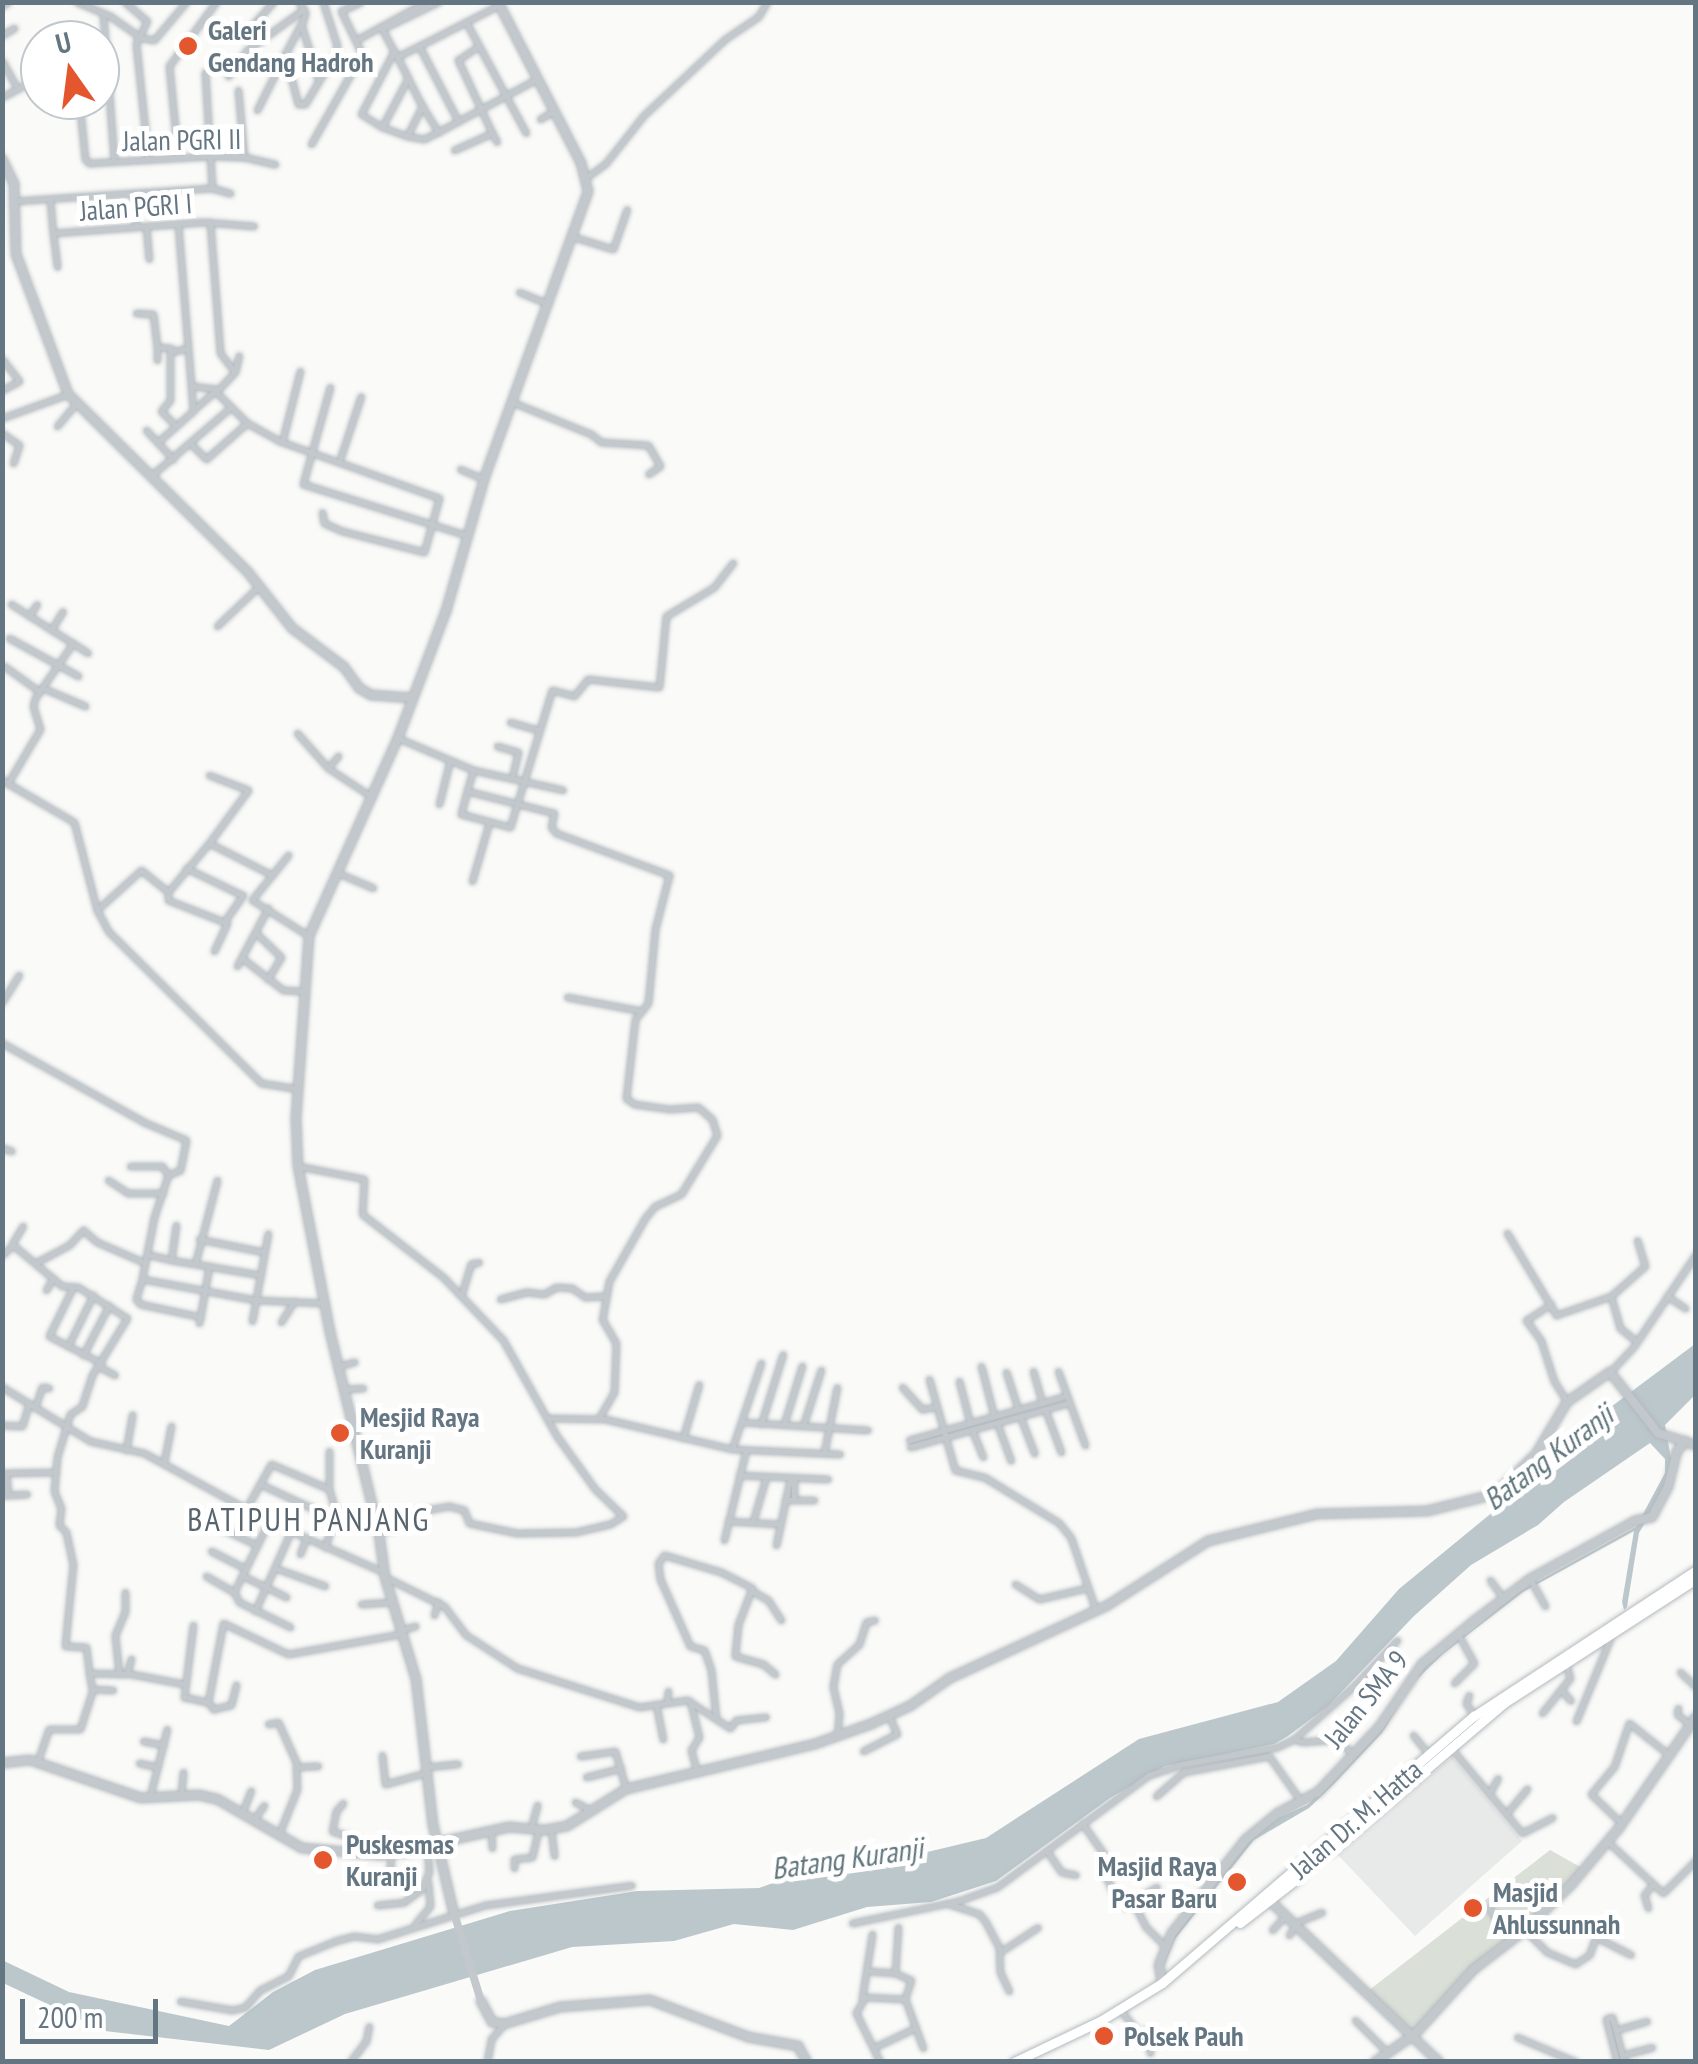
<!DOCTYPE html>
<style>
body{margin:0}
#map{position:relative;width:1698px;height:2064px;overflow:hidden;background:#fafaf8;font-family:"PT Sans Narrow",sans-serif}
div>[style]{position:absolute}
.built>*{inset:0;background:#e8e9e9}
.green>*{inset:0;background:#dadfd7}
.water>*{inset:0;background:#bbc7cb}
.roads{filter:drop-shadow(0 0 2px #b3babf) drop-shadow(0 0 2px #b3babf)}
.minor>*{height:5px;margin:-2.5px;padding:0 2.5px;transform-origin:2.5px;border-radius:2.5px;background:#c3c8cc}
.tertiary>*{height:8px;margin:-4px;padding:0 4px;transform-origin:4px;border-radius:4px;background:#c3c8cc}
.secondary>*{height:9px;margin:-4.5px;padding:0 4.5px;transform-origin:4.5px;border-radius:4.5px;background:#fff}
.tertiary-bridge>*{height:8px;margin:-4px;padding:0 4px;transform-origin:4px;border-radius:4px;background:#c3c8cc}
.dots>*{width:28px;height:28px;translate:-50% -50%;box-sizing:border-box;border:5px solid #fff;border-radius:50%}
span{translate:-50% -50%;white-space:nowrap;text-align:center;line-height:1.15;-webkit-text-stroke:10px #fff;paint-order:stroke}
.poi-label{font-size:28px;color:#657683;font-weight:700}
.left{translate:0 -50%;text-align:left}
.right{translate:-100% -50%;text-align:right}
.street-label{font-size:28px;color:#657683}
.water-label{font-size:30px;color:#60757c;font-style:italic}
.quarter-label{font-size:32px;color:#57646e;letter-spacing:2.5px}
.frame{position:absolute;inset:0;border:5px solid #657683;pointer-events:none}
.north{position:absolute;left:20px;top:20px;width:100px;height:100px;box-sizing:border-box;background:#fff;border:2px solid #c1c8cd;border-radius:50%;rotate:346deg;font-size:28px;font-weight:700;line-height:40px;text-align:center;color:#657683}
.north::after{content:'';display:block;margin:auto;width:35px;height:45px;background:#e4572e;clip-path:polygon(50% 0,100% 100%,50% 72%,0 100%)}
.scale{position:absolute;left:20px;top:1999px;width:138px;height:45px;box-sizing:border-box;border:5px solid #657683;border-top:0;padding-left:12px;font-size:30px;line-height:35px;white-space:nowrap;color:#657683;-webkit-text-stroke:8px #fff;paint-order:stroke}
</style>
<div id="map">
<div class="built">
<i style="clip-path:polygon(1452px 1757px,1522px 1841px,1415px 1936px,1337px 1854px)"></i>
</div>
<div class="green">
<i style="clip-path:polygon(1550px 1850px,1582px 1868px,1414px 2036px,1368px 1991px)"></i>
</div>
<div class="water">
<i style="clip-path:polygon(1695px 1344px,1695px 1395px,1665px 1425px,1672px 1464px,1668px 1482px,1639px 1533px,1627px 1607px,1624px 1610px,1622px 1602px,1634px 1531px,1523px 1592px,1443px 1654px,1412px 1684px,1382px 1733px,1334px 1784px,1309px 1808px,1254px 1840px,1175px 1939px,1163px 1967px,1165px 1976px,1161px 1967px,1172px 1939px,1245px 1845px,1276px 1819px,1307px 1805px,1330px 1783px,1416px 1674px,1520px 1591px,1636px 1527px,1665px 1473px,1665px 1459px,1650px 1443px,1564px 1502px,1538px 1525px,1471px 1565px,1414px 1616px,1328px 1706px,1288px 1736px,1274px 1744px,1165px 1766px,1110px 1798px,996px 1881px,931px 1902px,867px 1907px,793px 1930px,734px 1924px,674px 1941px,572px 1947px,345px 2014px,269px 2050px,105px 2031px,3px 1983px,2px 1960px,69px 1992px,229px 2026px,273px 1992px,315px 1970px,510px 1911px,637px 1891px,759px 1888px,827px 1863px,919px 1854px,986px 1838px,1139px 1739px,1278px 1702px,1336px 1661px,1399px 1589px,1539px 1474px,1564px 1442px)"></i>
</div>
<div class="roads">
<div class="minor">
<i style="left:77px;top:2px;width:36px;rotate:23deg"></i>
<i style="left:110px;top:16px;width:33px;rotate:35deg"></i>
<i style="left:125px;top:2px;width:29px;rotate:41deg"></i>
<i style="left:147px;top:21px;width:25px;rotate:116deg"></i>
<i style="left:136px;top:44px;width:116px;rotate:84deg"></i>
<i style="left:299px;top:2px;width:13px;rotate:61deg"></i>
<i style="left:305px;top:13px;width:11px;rotate:105deg"></i>
<i style="left:323px;top:2px;width:46px;rotate:72.3deg"></i>
<i style="left:337px;top:46px;width:15px;rotate:101deg"></i>
<i style="left:2px;top:6px;width:7px;rotate:-34deg"></i>
<i style="left:103px;top:14px;width:146px;rotate:85.7deg"></i>
<i style="left:466px;top:22px;width:126px;rotate:61.6deg"></i>
<i style="left:381px;top:27px;width:27px;rotate:62deg"></i>
<i style="left:394px;top:51px;width:71px;rotate:117.6deg"></i>
<i style="left:361px;top:114px;width:25px;rotate:32deg"></i>
<i style="left:382px;top:127px;width:55px;rotate:-62deg"></i>
<i style="left:408px;top:78px;width:30px;rotate:-117deg"></i>
<i style="left:382px;top:29px;width:62px;rotate:-25.7deg"></i>
<i style="left:2px;top:35px;width:14px;rotate:-30deg"></i>
<i style="left:137px;top:37px;width:17px;rotate:10deg"></i>
<i style="left:154px;top:40px;width:50px;rotate:-49.9deg"></i>
<i style="left:242px;top:37px;width:47px;rotate:-48.5deg"></i>
<i style="left:358px;top:39px;width:77px;rotate:-28.6deg"></i>
<i style="left:419px;top:46px;width:90px;rotate:-27.1deg"></i>
<i style="left:397px;top:57px;width:25px;rotate:-27deg"></i>
<i style="left:419px;top:46px;width:85px;rotate:62.5deg"></i>
<i style="left:2px;top:61px;width:31px;rotate:61deg"></i>
<i style="left:228px;top:76px;width:32px;rotate:-54deg"></i>
<i style="left:247px;top:50px;width:70px;rotate:-35.7deg"></i>
<i style="left:318px;top:79px;width:58px;rotate:-107.2deg"></i>
<i style="left:301px;top:24px;width:34px;rotate:118deg"></i>
<i style="left:285px;top:54px;width:52px;rotate:75.4deg"></i>
<i style="left:298px;top:104px;width:7px"></i>
<i style="left:305px;top:104px;width:49px;rotate:-59.2deg"></i>
<i style="left:330px;top:62px;width:26px;rotate:9deg"></i>
<i style="left:238px;top:90px;width:67px;rotate:84.9deg"></i>
<i style="left:2px;top:97px;width:32px;rotate:-28deg"></i>
<i style="left:79px;top:100px;width:59px;rotate:84.2deg"></i>
<i style="left:85px;top:159px;width:6px;rotate:45deg"></i>
<i style="left:89px;top:163px;width:122px;rotate:-3.3deg"></i>
<i style="left:211px;top:156px;width:33px;rotate:2deg"></i>
<i style="left:244px;top:157px;width:32px;rotate:13deg"></i>
<i style="left:422px;top:106px;width:31px;rotate:58deg"></i>
<i style="left:438px;top:132px;width:112px;rotate:-28.2deg"></i>
<i style="left:257px;top:110px;width:63px;rotate:-63.4deg"></i>
<i style="left:540px;top:119px;width:16px;rotate:-30deg"></i>
<i style="left:382px;top:127px;width:27px;rotate:20deg"></i>
<i style="left:407px;top:136px;width:34px;rotate:-63deg"></i>
<i style="left:422px;top:106px;width:31px;rotate:-117deg"></i>
<i style="left:492px;top:133px;width:10px;rotate:61deg"></i>
<i style="left:407px;top:136px;width:17px;rotate:10deg"></i>
<i style="left:424px;top:139px;width:16px;rotate:-27deg"></i>
<i style="left:311px;top:144px;width:103px;rotate:-60.5deg"></i>
<i style="left:362px;top:54px;width:48px;rotate:-116deg"></i>
<i style="left:341px;top:11px;width:21px;rotate:-25deg"></i>
<i style="left:454px;top:150px;width:42px;rotate:-24.1deg"></i>
<i style="left:492px;top:133px;width:81px;rotate:-115deg"></i>
<i style="left:458px;top:60px;width:25px;rotate:-34deg"></i>
<i style="left:178px;top:158px;width:92px;rotate:-95.6deg"></i>
<i style="left:169px;top:66px;width:79px;rotate:-53.7deg"></i>
<i style="left:587px;top:177px;width:22px;rotate:-36deg"></i>
<i style="left:605px;top:164px;width:61px;rotate:-51.6deg"></i>
<i style="left:643px;top:116px;width:112px;rotate:-43.2deg"></i>
<i style="left:725px;top:39px;width:40px;rotate:-34deg"></i>
<i style="left:758px;top:17px;width:17px;rotate:-59deg"></i>
<i style="left:212px;top:188px;width:19px;rotate:16deg"></i>
<i style="left:50px;top:200px;width:33px;rotate:85deg"></i>
<i style="left:53px;top:233px;width:151px;rotate:-4.2deg"></i>
<i style="left:204px;top:222px;width:50px;rotate:4.6deg"></i>
<i style="left:14px;top:201px;width:119px;rotate:-3.8deg"></i>
<i style="left:210px;top:222px;width:131px;rotate:85.6deg"></i>
<i style="left:220px;top:353px;width:24px;rotate:52deg"></i>
<i style="left:178px;top:224px;width:124px;rotate:85.4deg"></i>
<i style="left:146px;top:226px;width:33px;rotate:85deg"></i>
<i style="left:136px;top:227px;width:34px;rotate:-95deg"></i>
<i style="left:133px;top:193px;width:79px;rotate:-3.6deg"></i>
<i style="left:212px;top:188px;width:116px;rotate:-93.5deg"></i>
<i style="left:53px;top:233px;width:34px;rotate:83deg"></i>
<i style="left:574px;top:237px;width:41px;rotate:17.1deg"></i>
<i style="left:613px;top:249px;width:42px;rotate:-70.7deg"></i>
<i style="left:519px;top:292px;width:31px;rotate:22deg"></i>
<i style="left:136px;top:313px;width:17px;rotate:3deg"></i>
<i style="left:153px;top:314px;width:33px;rotate:83deg"></i>
<i style="left:157px;top:347px;width:14px;rotate:4deg"></i>
<i style="left:2px;top:359px;width:28px;rotate:52deg"></i>
<i style="left:19px;top:381px;width:19px;rotate:152deg"></i>
<i style="left:157px;top:360px;width:13px;rotate:-90deg"></i>
<i style="left:300px;top:371px;width:73px;rotate:104.2deg"></i>
<i style="left:282px;top:442px;width:167px;rotate:19.6deg"></i>
<i style="left:439px;top:498px;width:56px;rotate:105.5deg"></i>
<i style="left:424px;top:552px;width:85px;rotate:-165.6deg"></i>
<i style="left:342px;top:531px;width:20px;rotate:-156deg"></i>
<i style="left:324px;top:523px;width:11px;rotate:-100deg"></i>
<i style="left:192px;top:386px;width:26px;rotate:7deg"></i>
<i style="left:330px;top:387px;width:101px;rotate:105.6deg"></i>
<i style="left:303px;top:484px;width:171px;rotate:17.4deg"></i>
<i style="left:217px;top:391px;width:26px;rotate:-47deg"></i>
<i style="left:235px;top:372px;width:17px;rotate:-77deg"></i>
<i style="left:512px;top:402px;width:85px;rotate:22.1deg"></i>
<i style="left:591px;top:434px;width:13px;rotate:39deg"></i>
<i style="left:601px;top:442px;width:47px;rotate:3.7deg"></i>
<i style="left:648px;top:445px;width:24px;rotate:60deg"></i>
<i style="left:660px;top:466px;width:14px;rotate:146deg"></i>
<i style="left:231px;top:407px;width:23px;rotate:45deg"></i>
<i style="left:247px;top:423px;width:39px;rotate:29deg"></i>
<i style="left:2px;top:418px;width:70px;rotate:-20deg"></i>
<i style="left:57px;top:426px;width:30px;rotate:-50deg"></i>
<i style="left:146px;top:430px;width:40px;rotate:47deg"></i>
<i style="left:2px;top:433px;width:21px;rotate:35deg"></i>
<i style="left:19px;top:445px;width:19px;rotate:108deg"></i>
<i style="left:159px;top:441px;width:45px;rotate:-41.4deg"></i>
<i style="left:193px;top:411px;width:63px;rotate:-94.5deg"></i>
<i style="left:188px;top:348px;width:18px;rotate:167deg"></i>
<i style="left:170px;top:352px;width:48px;rotate:90deg"></i>
<i style="left:170px;top:400px;width:14px;rotate:129deg"></i>
<i style="left:161px;top:411px;width:21px;rotate:45deg"></i>
<i style="left:191px;top:444px;width:21px;rotate:45deg"></i>
<i style="left:206px;top:459px;width:55px;rotate:-41.3deg"></i>
<i style="left:340px;top:459px;width:66px;rotate:-71.6deg"></i>
<i style="left:460px;top:469px;width:26px;rotate:23deg"></i>
<i style="left:152px;top:475px;width:104px;rotate:-40.7deg"></i>
<i style="left:231px;top:407px;width:23px;rotate:-135deg"></i>
<i style="left:215px;top:391px;width:29px;rotate:139deg"></i>
<i style="left:11px;top:604px;width:91px;rotate:32.5deg"></i>
<i style="left:29px;top:616px;width:14px;rotate:-56deg"></i>
<i style="left:217px;top:626px;width:58px;rotate:-43.6deg"></i>
<i style="left:51px;top:630px;width:22px;rotate:-58deg"></i>
<i style="left:9px;top:638px;width:79px;rotate:28.8deg"></i>
<i style="left:4px;top:666px;width:44px;rotate:35.8deg"></i>
<i style="left:43px;top:688px;width:46px;rotate:23.2deg"></i>
<i style="left:510px;top:722px;width:29px;rotate:16deg"></i>
<i style="left:297px;top:733px;width:47px;rotate:48.5deg"></i>
<i style="left:328px;top:768px;width:49px;rotate:33.4deg"></i>
<i style="left:398px;top:738px;width:82px;rotate:23.1deg"></i>
<i style="left:473px;top:770px;width:92px;rotate:12.5deg"></i>
<i style="left:497px;top:746px;width:22px;rotate:16deg"></i>
<i style="left:518px;top:752px;width:26px;rotate:103deg"></i>
<i style="left:328px;top:768px;width:16px;rotate:-50deg"></i>
<i style="left:473px;top:770px;width:22px;rotate:106deg"></i>
<i style="left:467px;top:791px;width:90px;rotate:14.2deg"></i>
<i style="left:554px;top:813px;width:14px;rotate:102deg"></i>
<i style="left:551px;top:827px;width:8px;rotate:50deg"></i>
<i style="left:556px;top:833px;width:121px;rotate:20.4deg"></i>
<i style="left:669px;top:875px;width:56px;rotate:104.5deg"></i>
<i style="left:655px;top:929px;width:74px;rotate:95.4deg"></i>
<i style="left:648px;top:1003px;width:21px;rotate:129deg"></i>
<i style="left:635px;top:1019px;width:80px;rotate:96.5deg"></i>
<i style="left:626px;top:1098px;width:10px;rotate:37deg"></i>
<i style="left:634px;top:1104px;width:35px;rotate:8deg"></i>
<i style="left:669px;top:1109px;width:29px;rotate:-4deg"></i>
<i style="left:698px;top:1107px;width:18px;rotate:41deg"></i>
<i style="left:712px;top:1119px;width:17px;rotate:73deg"></i>
<i style="left:717px;top:1135px;width:69px;rotate:121.4deg"></i>
<i style="left:681px;top:1194px;width:29px;rotate:155deg"></i>
<i style="left:655px;top:1206px;width:16px;rotate:130deg"></i>
<i style="left:645px;top:1218px;width:73px;rotate:119.7deg"></i>
<i style="left:609px;top:1281px;width:39px;rotate:100deg"></i>
<i style="left:602px;top:1319px;width:28px;rotate:60deg"></i>
<i style="left:616px;top:1343px;width:49px;rotate:92.3deg"></i>
<i style="left:614px;top:1392px;width:30px;rotate:120deg"></i>
<i style="left:209px;top:775px;width:42px;rotate:21deg"></i>
<i style="left:248px;top:790px;width:66px;rotate:126.3deg"></i>
<i style="left:209px;top:843px;width:71px;rotate:26.9deg"></i>
<i style="left:272px;top:875px;width:32px;rotate:129deg"></i>
<i style="left:2px;top:780px;width:83px;rotate:30.3deg"></i>
<i style="left:74px;top:822px;width:91px;rotate:75.4deg"></i>
<i style="left:97px;top:910px;width:24px;rotate:62deg"></i>
<i style="left:108px;top:931px;width:216px;rotate:44.8deg"></i>
<i style="left:261px;top:1083px;width:37px;rotate:9deg"></i>
<i style="left:8px;top:783px;width:63px;rotate:-59.3deg"></i>
<i style="left:40px;top:729px;width:24px;rotate:-107deg"></i>
<i style="left:33px;top:706px;width:8px;rotate:-76deg"></i>
<i style="left:35px;top:698px;width:67px;rotate:-55.4deg"></i>
<i style="left:467px;top:791px;width:24px;rotate:105deg"></i>
<i style="left:461px;top:814px;width:51px;rotate:14.9deg"></i>
<i style="left:510px;top:827px;width:143px;rotate:-73deg"></i>
<i style="left:552px;top:690px;width:23px;rotate:15deg"></i>
<i style="left:574px;top:696px;width:22px;rotate:-51deg"></i>
<i style="left:588px;top:679px;width:71px;rotate:6.4deg"></i>
<i style="left:659px;top:687px;width:71px;rotate:-84.4deg"></i>
<i style="left:666px;top:616px;width:56px;rotate:-31.1deg"></i>
<i style="left:714px;top:587px;width:31px;rotate:-52deg"></i>
<i style="left:439px;top:804px;width:45px;rotate:-76deg"></i>
<i style="left:186px;top:868px;width:62px;rotate:25.7deg"></i>
<i style="left:338px;top:873px;width:38px;rotate:23deg"></i>
<i style="left:272px;top:875px;width:26px;rotate:-51deg"></i>
<i style="left:472px;top:881px;width:60px;rotate:-73.7deg"></i>
<i style="left:168px;top:892px;width:64px;rotate:-50.1deg"></i>
<i style="left:252px;top:900px;width:67px;rotate:32.3deg"></i>
<i style="left:98px;top:909px;width:58px;rotate:-42.2deg"></i>
<i style="left:141px;top:870px;width:35px;rotate:39deg"></i>
<i style="left:168px;top:892px;width:8px;rotate:90deg"></i>
<i style="left:168px;top:900px;width:60px;rotate:21.4deg"></i>
<i style="left:224px;top:922px;width:33px;rotate:-55deg"></i>
<i style="left:256px;top:933px;width:35px;rotate:44deg"></i>
<i style="left:281px;top:957px;width:26px;rotate:121deg"></i>
<i style="left:214px;top:951px;width:31px;rotate:-65deg"></i>
<i style="left:242px;top:958px;width:52px;rotate:38deg"></i>
<i style="left:283px;top:990px;width:18px;rotate:3deg"></i>
<i style="left:237px;top:966px;width:66px;rotate:-61.9deg"></i>
<i style="left:567px;top:997px;width:76px;rotate:10.6deg"></i>
<i style="left:2px;top:1002px;width:32px;rotate:-58deg"></i>
<i style="left:2px;top:1043px;width:165px;rotate:29.1deg"></i>
<i style="left:146px;top:1123px;width:43px;rotate:23deg"></i>
<i style="left:186px;top:1140px;width:31px;rotate:101deg"></i>
<i style="left:180px;top:1170px;width:13px;rotate:157deg"></i>
<i style="left:168px;top:1175px;width:44px;rotate:108.4deg"></i>
<i style="left:154px;top:1217px;width:63px;rotate:101deg"></i>
<i style="left:142px;top:1279px;width:116px;rotate:10.4deg"></i>
<i style="left:256px;top:1300px;width:69px;rotate:2.5deg"></i>
<i style="left:2px;top:1148px;width:10px;rotate:17deg"></i>
<i style="left:130px;top:1166px;width:32px"></i>
<i style="left:162px;top:1166px;width:11px;rotate:56deg"></i>
<i style="left:298px;top:1166px;width:67px;rotate:11.1deg"></i>
<i style="left:364px;top:1179px;width:35px;rotate:93deg"></i>
<i style="left:362px;top:1214px;width:103px;rotate:37.9deg"></i>
<i style="left:443px;top:1277px;width:87px;rotate:46.4deg"></i>
<i style="left:503px;top:1340px;width:109px;rotate:60.8deg"></i>
<i style="left:556px;top:1435px;width:67px;rotate:54.2deg"></i>
<i style="left:595px;top:1489px;width:39px;rotate:44deg"></i>
<i style="left:623px;top:1516px;width:15px;rotate:148deg"></i>
<i style="left:610px;top:1524px;width:36px;rotate:167deg"></i>
<i style="left:575px;top:1532px;width:58px;rotate:179deg"></i>
<i style="left:517px;top:1533px;width:49px;rotate:-168.2deg"></i>
<i style="left:469px;top:1523px;width:14px;rotate:-111deg"></i>
<i style="left:464px;top:1510px;width:16px;rotate:-165deg"></i>
<i style="left:449px;top:1506px;width:41px;rotate:170.1deg"></i>
<i style="left:409px;top:1513px;width:21px;rotate:133deg"></i>
<i style="left:395px;top:1528px;width:16px;rotate:165deg"></i>
<i style="left:108px;top:1180px;width:24px;rotate:33deg"></i>
<i style="left:128px;top:1193px;width:35px"></i>
<i style="left:176px;top:1225px;width:35px;rotate:98deg"></i>
<i style="left:171px;top:1260px;width:91px;rotate:9.5deg"></i>
<i style="left:1507px;top:1233px;width:96px;rotate:59.1deg"></i>
<i style="left:1556px;top:1315px;width:58px;rotate:-19.1deg"></i>
<i style="left:199px;top:1239px;width:66px;rotate:11.3deg"></i>
<i style="left:12px;top:1244px;width:21px;rotate:-59deg"></i>
<i style="left:2px;top:1255px;width:15px;rotate:-42deg"></i>
<i style="left:13px;top:1245px;width:64px;rotate:39.9deg"></i>
<i style="left:62px;top:1286px;width:16px;rotate:4deg"></i>
<i style="left:78px;top:1287px;width:58px;rotate:32.3deg"></i>
<i style="left:127px;top:1318px;width:67px;rotate:121.6deg"></i>
<i style="left:92px;top:1375px;width:33px;rotate:108deg"></i>
<i style="left:82px;top:1406px;width:14px;rotate:146deg"></i>
<i style="left:70px;top:1414px;width:45px;rotate:106.8deg"></i>
<i style="left:57px;top:1457px;width:34px;rotate:95deg"></i>
<i style="left:54px;top:1491px;width:18px;rotate:68deg"></i>
<i style="left:61px;top:1508px;width:17px;rotate:97deg"></i>
<i style="left:59px;top:1525px;width:10px;rotate:45deg"></i>
<i style="left:66px;top:1532px;width:33px;rotate:78deg"></i>
<i style="left:73px;top:1564px;width:82px;rotate:95.6deg"></i>
<i style="left:65px;top:1646px;width:21px;rotate:3deg"></i>
<i style="left:86px;top:1647px;width:26px;rotate:83deg"></i>
<i style="left:89px;top:1673px;width:42px;rotate:1.4deg"></i>
<i style="left:131px;top:1674px;width:54px;rotate:10.7deg"></i>
<i style="left:150px;top:1255px;width:22px;rotate:13deg"></i>
<i style="left:37px;top:1262px;width:36px;rotate:-28deg"></i>
<i style="left:69px;top:1245px;width:21px;rotate:-47deg"></i>
<i style="left:83px;top:1230px;width:18px;rotate:41deg"></i>
<i style="left:97px;top:1242px;width:52px;rotate:23.6deg"></i>
<i style="left:195px;top:1264px;width:87px;rotate:-75.3deg"></i>
<i style="left:142px;top:1279px;width:21px;rotate:107deg"></i>
<i style="left:136px;top:1299px;width:6px;rotate:51deg"></i>
<i style="left:140px;top:1304px;width:62px;rotate:12deg"></i>
<i style="left:72px;top:1289px;width:52px;rotate:116.1deg"></i>
<i style="left:49px;top:1336px;width:59px;rotate:27.4deg"></i>
<i style="left:46px;top:1290px;width:14px;rotate:-60deg"></i>
<i style="left:461px;top:1296px;width:34px;rotate:-73deg"></i>
<i style="left:471px;top:1264px;width:8px;rotate:-14deg"></i>
<i style="left:1667px;top:1296px;width:22px;rotate:34deg"></i>
<i style="left:500px;top:1299px;width:28px;rotate:-15deg"></i>
<i style="left:527px;top:1292px;width:17px;rotate:7deg"></i>
<i style="left:544px;top:1294px;width:14px;rotate:-30deg"></i>
<i style="left:556px;top:1287px;width:16px;rotate:4deg"></i>
<i style="left:572px;top:1288px;width:16px;rotate:35deg"></i>
<i style="left:585px;top:1297px;width:20px;rotate:-3deg"></i>
<i style="left:1551px;top:1304px;width:30px;rotate:147deg"></i>
<i style="left:1526px;top:1320px;width:26px;rotate:54deg"></i>
<i style="left:1541px;top:1341px;width:42px;rotate:72deg"></i>
<i style="left:1554px;top:1381px;width:25px;rotate:58deg"></i>
<i style="left:252px;top:1321px;width:89px;rotate:-79.7deg"></i>
<i style="left:281px;top:1322px;width:25px;rotate:-58deg"></i>
<i style="left:199px;top:1323px;width:58px;rotate:-80deg"></i>
<i style="left:1636px;top:1341px;width:21px;rotate:-141deg"></i>
<i style="left:1620px;top:1328px;width:33px;rotate:-106deg"></i>
<i style="left:1611px;top:1296px;width:45px;rotate:-41.4deg"></i>
<i style="left:1645px;top:1266px;width:27px;rotate:-107deg"></i>
<i style="left:68px;top:1346px;width:57px;rotate:-63.9deg"></i>
<i style="left:83px;top:1355px;width:56px;rotate:-62.5deg"></i>
<i style="left:98px;top:1366px;width:19px;rotate:28deg"></i>
<i style="left:339px;top:1366px;width:16px;rotate:-15deg"></i>
<i style="left:981px;top:1366px;width:52px;rotate:75.4deg"></i>
<i style="left:1033px;top:1371px;width:32px;rotate:74deg"></i>
<i style="left:1058px;top:1371px;width:79px;rotate:70deg"></i>
<i style="left:1006px;top:1372px;width:39px;rotate:72deg"></i>
<i style="left:1610px;top:1372px;width:35px;rotate:-47deg"></i>
<i style="left:1634px;top:1346px;width:111px;rotate:-56deg"></i>
<i style="left:929px;top:1379px;width:95px;rotate:74.1deg"></i>
<i style="left:955px;top:1470px;width:30px;rotate:14deg"></i>
<i style="left:984px;top:1477px;width:88px;rotate:31.5deg"></i>
<i style="left:1059px;top:1523px;width:19px;rotate:51deg"></i>
<i style="left:1071px;top:1538px;width:77px;rotate:71.1deg"></i>
<i style="left:959px;top:1381px;width:43px;rotate:75.3deg"></i>
<i style="left:2px;top:1387px;width:103px;rotate:31.5deg"></i>
<i style="left:90px;top:1441px;width:55px;rotate:12.5deg"></i>
<i style="left:144px;top:1453px;width:141px;rotate:28.7deg"></i>
<i style="left:268px;top:1521px;width:126px;rotate:23.9deg"></i>
<i style="left:902px;top:1387px;width:30px;rotate:48deg"></i>
<i style="left:922px;top:1409px;width:14px;rotate:-8deg"></i>
<i style="left:346px;top:1389px;width:17px;rotate:-3deg"></i>
<i style="left:35px;top:1408px;width:22px;rotate:-72deg"></i>
<i style="left:42px;top:1387px;width:7px;rotate:8deg"></i>
<i style="left:1045px;top:1409px;width:46px;rotate:69.6deg"></i>
<i style="left:1020px;top:1416px;width:40px;rotate:69deg"></i>
<i style="left:547px;top:1418px;width:58px;rotate:1deg"></i>
<i style="left:605px;top:1419px;width:130px;rotate:13.3deg"></i>
<i style="left:732px;top:1449px;width:91px;rotate:-71.4deg"></i>
<i style="left:742px;top:1422px;width:126px;rotate:3.6deg"></i>
<i style="left:997px;top:1423px;width:40px;rotate:69.8deg"></i>
<i style="left:761px;top:1424px;width:73px;rotate:-72.6deg"></i>
<i style="left:784px;top:1424px;width:61px;rotate:-72.8deg"></i>
<i style="left:2px;top:1425px;width:20px;rotate:3deg"></i>
<i style="left:22px;top:1426px;width:24px;rotate:-73deg"></i>
<i style="left:803px;top:1426px;width:59px;rotate:-72.2deg"></i>
<i style="left:972px;top:1430px;width:29px;rotate:68deg"></i>
<i style="left:683px;top:1438px;width:56px;rotate:-73.5deg"></i>
<i style="left:909px;top:1440px;width:163px;rotate:-15.7deg"></i>
<i style="left:910px;top:1447px;width:165px;rotate:-15.5deg"></i>
<i style="left:732px;top:1449px;width:108px;rotate:2.7deg"></i>
<i style="left:126px;top:1450px;width:36px;rotate:-80deg"></i>
<i style="left:329px;top:1451px;width:38px;rotate:90deg"></i>
<i style="left:824px;top:1453px;width:67px;rotate:-78.9deg"></i>
<i style="left:164px;top:1462px;width:37px;rotate:-79deg"></i>
<i style="left:2px;top:1473px;width:54px;rotate:-1.1deg"></i>
<i style="left:739px;top:1475px;width:89px;rotate:2.6deg"></i>
<i style="left:260px;top:1484px;width:83px;rotate:25deg"></i>
<i style="left:2px;top:1495px;width:6px"></i>
<i style="left:8px;top:1495px;width:21px;rotate:-95deg"></i>
<i style="left:8px;top:1495px;width:19px;rotate:-3deg"></i>
<i style="left:785px;top:1500px;width:29px"></i>
<i style="left:794px;top:1500px;width:22px;rotate:-90deg"></i>
<i style="left:246px;top:1509px;width:51px;rotate:-60.9deg"></i>
<i style="left:271px;top:1464px;width:63px;rotate:23.3deg"></i>
<i style="left:329px;top:1489px;width:25px;rotate:74deg"></i>
<i style="left:336px;top:1513px;width:36px;rotate:108deg"></i>
<i style="left:728px;top:1521px;width:51px;rotate:3.4deg"></i>
<i style="left:753px;top:1521px;width:46px;rotate:-73.5deg"></i>
<i style="left:208px;top:1522px;width:54px;rotate:25.1deg"></i>
<i style="left:724px;top:1540px;width:93px;rotate:-76.3deg"></i>
<i style="left:776px;top:1545px;width:67px;rotate:-78deg"></i>
<i style="left:211px;top:1551px;width:39px;rotate:27deg"></i>
<i style="left:300px;top:1554px;width:17px;rotate:-69deg"></i>
<i style="left:275px;top:1568px;width:53px;rotate:19.8deg"></i>
<i style="left:206px;top:1576px;width:32px;rotate:30deg"></i>
<i style="left:234px;top:1592px;width:11px;rotate:63deg"></i>
<i style="left:239px;top:1602px;width:57px;rotate:26.1deg"></i>
<i style="left:243px;top:1576px;width:48px;rotate:26deg"></i>
<i style="left:385px;top:1577px;width:66px;rotate:26.2deg"></i>
<i style="left:444px;top:1606px;width:36px;rotate:53deg"></i>
<i style="left:466px;top:1635px;width:61px;rotate:32.9deg"></i>
<i style="left:517px;top:1668px;width:128px;rotate:17.7deg"></i>
<i style="left:639px;top:1707px;width:49px;rotate:-8.3deg"></i>
<i style="left:687px;top:1700px;width:51px;rotate:33.1deg"></i>
<i style="left:730px;top:1728px;width:10px;rotate:-53deg"></i>
<i style="left:736px;top:1720px;width:30px;rotate:-6deg"></i>
<i style="left:1530px;top:1579px;width:31px;rotate:61deg"></i>
<i style="left:1490px;top:1580px;width:22px;rotate:54deg"></i>
<i style="left:1015px;top:1584px;width:28px;rotate:32deg"></i>
<i style="left:1039px;top:1599px;width:49px;rotate:-12.9deg"></i>
<i style="left:234px;top:1592px;width:77px;rotate:-63.8deg"></i>
<i style="left:754px;top:1592px;width:16px;rotate:30deg"></i>
<i style="left:768px;top:1600px;width:24px;rotate:57deg"></i>
<i style="left:361px;top:1604px;width:30px;rotate:-4deg"></i>
<i style="left:255px;top:1611px;width:88px;rotate:-65.8deg"></i>
<i style="left:434px;top:1615px;width:14px;rotate:-73deg"></i>
<i style="left:193px;top:1625px;width:73px;rotate:97.1deg"></i>
<i style="left:184px;top:1697px;width:25px;rotate:12deg"></i>
<i style="left:208px;top:1702px;width:9px;rotate:54deg"></i>
<i style="left:213px;top:1709px;width:18px;rotate:-13deg"></i>
<i style="left:231px;top:1705px;width:21px;rotate:-76deg"></i>
<i style="left:402px;top:1630px;width:14px;rotate:-17deg"></i>
<i style="left:1680px;top:1672px;width:22px;rotate:43deg"></i>
<i style="left:89px;top:1673px;width:16px;rotate:79deg"></i>
<i style="left:92px;top:1689px;width:21px;rotate:3deg"></i>
<i style="left:127px;top:1673px;width:15px;rotate:-74deg"></i>
<i style="left:119px;top:1674px;width:39px;rotate:-96deg"></i>
<i style="left:115px;top:1635px;width:25px;rotate:-67deg"></i>
<i style="left:125px;top:1612px;width:20px;rotate:-90deg"></i>
<i style="left:1454px;top:1683px;width:28px;rotate:-45deg"></i>
<i style="left:1474px;top:1663px;width:33px;rotate:-119deg"></i>
<i style="left:1562px;top:1691px;width:13px;rotate:48deg"></i>
<i style="left:1469px;top:1695px;width:9px;rotate:111deg"></i>
<i style="left:1466px;top:1703px;width:15px;rotate:58deg"></i>
<i style="left:667px;top:1701px;width:10px;rotate:-84deg"></i>
<i style="left:690px;top:1701px;width:37px;rotate:76deg"></i>
<i style="left:699px;top:1737px;width:15px;rotate:122deg"></i>
<i style="left:691px;top:1750px;width:24px;rotate:75deg"></i>
<i style="left:208px;top:1702px;width:80px;rotate:-79.2deg"></i>
<i style="left:223px;top:1623px;width:72px;rotate:25.5deg"></i>
<i style="left:288px;top:1654px;width:114px;rotate:-10.1deg"></i>
<i style="left:656px;top:1704px;width:36px;rotate:79deg"></i>
<i style="left:1678px;top:1708px;width:6px;rotate:99deg"></i>
<i style="left:1677px;top:1714px;width:17px;rotate:40deg"></i>
<i style="left:1542px;top:1713px;width:45px;rotate:-51.3deg"></i>
<i style="left:1570px;top:1678px;width:15px;rotate:-106deg"></i>
<i style="left:716px;top:1719px;width:49px;rotate:-95.8deg"></i>
<i style="left:711px;top:1670px;width:21px;rotate:-109deg"></i>
<i style="left:704px;top:1650px;width:15px;rotate:-164deg"></i>
<i style="left:690px;top:1646px;width:73px;rotate:-114.1deg"></i>
<i style="left:660px;top:1579px;width:16px;rotate:-97deg"></i>
<i style="left:658px;top:1563px;width:10px;rotate:-53deg"></i>
<i style="left:664px;top:1555px;width:59px;rotate:16.6deg"></i>
<i style="left:721px;top:1572px;width:35px;rotate:27deg"></i>
<i style="left:752px;top:1588px;width:40px;rotate:111deg"></i>
<i style="left:738px;top:1625px;width:31px;rotate:96deg"></i>
<i style="left:735px;top:1656px;width:29px;rotate:16deg"></i>
<i style="left:763px;top:1664px;width:16px;rotate:40deg"></i>
<i style="left:1576px;top:1721px;width:94px;rotate:-67.5deg"></i>
<i style="left:268px;top:1724px;width:10px;rotate:-11deg"></i>
<i style="left:278px;top:1722px;width:44px;rotate:65.8deg"></i>
<i style="left:296px;top:1762px;width:27px;rotate:88deg"></i>
<i style="left:297px;top:1789px;width:48px;rotate:111.8deg"></i>
<i style="left:1413px;top:1735px;width:26px;rotate:51deg"></i>
<i style="left:837px;top:1737px;width:24px;rotate:-85deg"></i>
<i style="left:839px;top:1713px;width:28px;rotate:-103deg"></i>
<i style="left:833px;top:1686px;width:22px;rotate:-80deg"></i>
<i style="left:837px;top:1664px;width:30px;rotate:-42deg"></i>
<i style="left:859px;top:1644px;width:23px;rotate:-72deg"></i>
<i style="left:866px;top:1622px;width:9px;rotate:-13deg"></i>
<i style="left:1294px;top:1739px;width:9px;rotate:18deg"></i>
<i style="left:1303px;top:1742px;width:35px;rotate:-5deg"></i>
<i style="left:1338px;top:1739px;width:19px;rotate:47deg"></i>
<i style="left:143px;top:1741px;width:21px;rotate:11deg"></i>
<i style="left:1450px;top:1747px;width:112px;rotate:50.1deg"></i>
<i style="left:1522px;top:1833px;width:34px;rotate:-27deg"></i>
<i style="left:863px;top:1751px;width:38px;rotate:-27deg"></i>
<i style="left:897px;top:1734px;width:20px;rotate:-114deg"></i>
<i style="left:382px;top:1755px;width:29px;rotate:84deg"></i>
<i style="left:385px;top:1784px;width:41px;rotate:-15.4deg"></i>
<i style="left:580px;top:1756px;width:35px;rotate:-8deg"></i>
<i style="left:615px;top:1751px;width:40px;rotate:74deg"></i>
<i style="left:37px;top:1763px;width:36px;rotate:-71deg"></i>
<i style="left:49px;top:1729px;width:31px"></i>
<i style="left:80px;top:1729px;width:42px;rotate:-72deg"></i>
<i style="left:139px;top:1763px;width:19px;rotate:12deg"></i>
<i style="left:296px;top:1767px;width:22px;rotate:-3deg"></i>
<i style="left:427px;top:1767px;width:31px;rotate:-6deg"></i>
<i style="left:586px;top:1777px;width:36px;rotate:-14deg"></i>
<i style="left:1489px;top:1794px;width:18px;rotate:-61deg"></i>
<i style="left:181px;top:1795px;width:23px;rotate:-85deg"></i>
<i style="left:150px;top:1796px;width:69px;rotate:-75.8deg"></i>
<i style="left:1156px;top:1796px;width:37px;rotate:-41deg"></i>
<i style="left:1184px;top:1772px;width:86px;rotate:-10.7deg"></i>
<i style="left:1269px;top:1756px;width:54px;rotate:54.8deg"></i>
<i style="left:575px;top:1802px;width:17px;rotate:28deg"></i>
<i style="left:343px;top:1803px;width:11px;rotate:131deg"></i>
<i style="left:336px;top:1811px;width:20px;rotate:101deg"></i>
<i style="left:332px;top:1831px;width:26px;rotate:18deg"></i>
<i style="left:357px;top:1839px;width:15px;rotate:86deg"></i>
<i style="left:243px;top:1811px;width:22px;rotate:-69deg"></i>
<i style="left:1506px;top:1814px;width:33px;rotate:-50deg"></i>
<i style="left:254px;top:1819px;width:17px;rotate:-54deg"></i>
<i style="left:1082px;top:1823px;width:39px;rotate:55deg"></i>
<i style="left:1104px;top:1855px;width:24px;rotate:83deg"></i>
<i style="left:1107px;top:1879px;width:25px;rotate:64deg"></i>
<i style="left:1118px;top:1902px;width:8px;rotate:30deg"></i>
<i style="left:1125px;top:1906px;width:37px;rotate:-31deg"></i>
<i style="left:1621px;top:1823px;width:42px;rotate:-136deg"></i>
<i style="left:1591px;top:1794px;width:35px;rotate:-50deg"></i>
<i style="left:1614px;top:1767px;width:46px;rotate:-71.2deg"></i>
<i style="left:1629px;top:1723px;width:50px;rotate:38.5deg"></i>
<i style="left:531px;top:1828px;width:24px;rotate:-75deg"></i>
<i style="left:551px;top:1830px;width:26px;rotate:83deg"></i>
<i style="left:491px;top:1831px;width:17px;rotate:87deg"></i>
<i style="left:1607px;top:1841px;width:76px;rotate:42.9deg"></i>
<i style="left:1663px;top:1893px;width:47px;rotate:-45deg"></i>
<i style="left:1047px;top:1851px;width:25px;rotate:56deg"></i>
<i style="left:1061px;top:1872px;width:15px;rotate:11deg"></i>
<i style="left:514px;top:1868px;width:9px;rotate:-90deg"></i>
<i style="left:514px;top:1859px;width:18px;rotate:-6deg"></i>
<i style="left:532px;top:1857px;width:28px;rotate:-77deg"></i>
<i style="left:390px;top:1871px;width:17px;rotate:-87deg"></i>
<i style="left:1133px;top:1902px;width:28px;rotate:63deg"></i>
<i style="left:1146px;top:1927px;width:28px;rotate:45deg"></i>
<i style="left:949px;top:1904px;width:32px;rotate:18deg"></i>
<i style="left:979px;top:1914px;width:9px;rotate:49deg"></i>
<i style="left:985px;top:1921px;width:30px;rotate:62deg"></i>
<i style="left:999px;top:1947px;width:25px;rotate:88deg"></i>
<i style="left:1000px;top:1972px;width:21px;rotate:65deg"></i>
<i style="left:377px;top:1905px;width:27px;rotate:-6deg"></i>
<i style="left:404px;top:1902px;width:22px;rotate:-36deg"></i>
<i style="left:422px;top:1889px;width:18px;rotate:-68deg"></i>
<i style="left:429px;top:1872px;width:22px;rotate:-95deg"></i>
<i style="left:1489px;top:1908px;width:40px;rotate:56deg"></i>
<i style="left:1648px;top:1908px;width:14px;rotate:-107deg"></i>
<i style="left:1644px;top:1895px;width:13px;rotate:-51deg"></i>
<i style="left:852px;top:1923px;width:108px;rotate:-11.7deg"></i>
<i style="left:958px;top:1901px;width:41px;rotate:-19.7deg"></i>
<i style="left:997px;top:1887px;width:189px;rotate:-36.4deg"></i>
<i style="left:1149px;top:1775px;width:35px;rotate:-18deg"></i>
<i style="left:1182px;top:1764px;width:97px;rotate:-10.1deg"></i>
<i style="left:1277px;top:1747px;width:19px;rotate:-25deg"></i>
<i style="left:1294px;top:1739px;width:80px;rotate:-41.5deg"></i>
<i style="left:1354px;top:1686px;width:63px;rotate:-46.9deg"></i>
<i style="left:1295px;top:1923px;width:29px;rotate:-22deg"></i>
<i style="left:415px;top:1924px;width:23px;rotate:-50deg"></i>
<i style="left:430px;top:1906px;width:24px;rotate:-95deg"></i>
<i style="left:898px;top:1927px;width:46px;rotate:93.7deg"></i>
<i style="left:895px;top:1973px;width:17px;rotate:24deg"></i>
<i style="left:911px;top:1980px;width:20px;rotate:108deg"></i>
<i style="left:1272px;top:1930px;width:21px;rotate:-47deg"></i>
<i style="left:1525px;top:1930px;width:31px;rotate:45deg"></i>
<i style="left:1547px;top:1952px;width:30px;rotate:23deg"></i>
<i style="left:1575px;top:1964px;width:17px;rotate:-33deg"></i>
<i style="left:1589px;top:1955px;width:19px;rotate:-69deg"></i>
<i style="left:1596px;top:1937px;width:39px;rotate:27deg"></i>
<i style="left:1289px;top:1935px;width:13px;rotate:-58deg"></i>
<i style="left:1000px;top:1952px;width:45px;rotate:-33.3deg"></i>
<i style="left:868px;top:1971px;width:27px;rotate:4deg"></i>
<i style="left:862px;top:1998px;width:65px;rotate:-81.1deg"></i>
<i style="left:180px;top:2001px;width:53px;rotate:9.8deg"></i>
<i style="left:232px;top:2010px;width:13px;rotate:-13deg"></i>
<i style="left:245px;top:2007px;width:23px;rotate:-49deg"></i>
<i style="left:260px;top:1990px;width:31px;rotate:-27deg"></i>
<i style="left:288px;top:1976px;width:22px;rotate:-63deg"></i>
<i style="left:298px;top:1956px;width:40px;rotate:-22deg"></i>
<i style="left:335px;top:1941px;width:20px;rotate:-15deg"></i>
<i style="left:354px;top:1936px;width:23px;rotate:7deg"></i>
<i style="left:377px;top:1939px;width:113px;rotate:-17.5deg"></i>
<i style="left:485px;top:1905px;width:148px;rotate:-7.7deg"></i>
<i style="left:1122px;top:2012px;width:43px;rotate:51.5deg"></i>
<i style="left:1149px;top:2046px;width:7px;rotate:82deg"></i>
<i style="left:1612px;top:2017px;width:6px;rotate:162deg"></i>
<i style="left:1606px;top:2019px;width:44px;rotate:75.7deg"></i>
<i style="left:1612px;top:2017px;width:47px;rotate:75.1deg"></i>
<i style="left:1355px;top:2020px;width:45px;rotate:45deg"></i>
<i style="left:1147px;top:2029px;width:13px;rotate:48deg"></i>
<i style="left:1156px;top:2039px;width:10px;rotate:135deg"></i>
<i style="left:1616px;top:2030px;width:32px;rotate:-16deg"></i>
<i style="left:1517px;top:2037px;width:64px;rotate:23deg"></i>
<i style="left:1156px;top:2039px;width:35px;rotate:5deg"></i>
<i style="left:875px;top:2047px;width:44px;rotate:-25.4deg"></i>
<i style="left:1623px;top:2055px;width:30px;rotate:-15deg"></i>
<i style="left:350px;top:2062px;width:26px;rotate:-53deg"></i>
<i style="left:366px;top:2041px;width:15px;rotate:-79deg"></i>
<i style="left:487px;top:2062px;width:23px;rotate:-80deg"></i>
<i style="left:491px;top:2039px;width:20px;rotate:-49deg"></i>
<i style="left:880px;top:2062px;width:55px;rotate:-116.1deg"></i>
<i style="left:856px;top:2013px;width:18px;rotate:-61deg"></i>
<i style="left:865px;top:1997px;width:40px;rotate:2.9deg"></i>
<i style="left:905px;top:1999px;width:52px;rotate:69.8deg"></i>
</div>
<div class="tertiary">
<i style="left:2px;top:159px;width:28px;rotate:64deg"></i>
<i style="left:14px;top:184px;width:70px;rotate:88.4deg"></i>
<i style="left:16px;top:254px;width:149px;rotate:69.6deg"></i>
<i style="left:68px;top:394px;width:252px;rotate:44.7deg"></i>
<i style="left:247px;top:571px;width:73px;rotate:51.7deg"></i>
<i style="left:292px;top:628px;width:65px;rotate:36.9deg"></i>
<i style="left:344px;top:667px;width:26px;rotate:54deg"></i>
<i style="left:359px;top:688px;width:14px;rotate:30deg"></i>
<i style="left:371px;top:695px;width:41px;rotate:4.2deg"></i>
<i style="left:2px;top:1763px;width:28px;rotate:-6deg"></i>
<i style="left:30px;top:1760px;width:117px;rotate:18.9deg"></i>
<i style="left:141px;top:1798px;width:58px;rotate:-3deg"></i>
<i style="left:199px;top:1795px;width:18px;rotate:13deg"></i>
<i style="left:217px;top:1799px;width:98px;rotate:30deg"></i>
<i style="left:302px;top:1848px;width:79px;rotate:5.1deg"></i>
<i style="left:381px;top:1855px;width:57px;rotate:-7deg"></i>
<i style="left:437px;top:1843px;width:74px;rotate:-12.5deg"></i>
<i style="left:509px;top:1827px;width:36px;rotate:5deg"></i>
<i style="left:545px;top:1830px;width:22px;rotate:-10deg"></i>
<i style="left:567px;top:1826px;width:70px;rotate:-32.1deg"></i>
<i style="left:626px;top:1789px;width:194px;rotate:-13.4deg"></i>
<i style="left:815px;top:1744px;width:59px;rotate:-19.7deg"></i>
<i style="left:871px;top:1724px;width:43px;rotate:-24.8deg"></i>
<i style="left:910px;top:1706px;width:49px;rotate:-35deg"></i>
<i style="left:950px;top:1678px;width:174px;rotate:-24.8deg"></i>
<i style="left:1108px;top:1605px;width:119px;rotate:-32.6deg"></i>
<i style="left:1208px;top:1541px;width:112px;rotate:-13.9deg"></i>
<i style="left:1317px;top:1514px;width:110px;rotate:-1.6deg"></i>
<i style="left:1427px;top:1511px;width:70px;rotate:-14deg"></i>
<i style="left:1495px;top:1494px;width:57px;rotate:-44.3deg"></i>
<i style="left:1536px;top:1454px;width:61px;rotate:-59.2deg"></i>
<i style="left:1567px;top:1402px;width:52px;rotate:-34.9deg"></i>
<i style="left:1610px;top:1372px;width:78px;rotate:51.8deg"></i>
<i style="left:1658px;top:1433px;width:40px;rotate:18deg"></i>
<i style="left:1269px;top:1900px;width:235px;rotate:43.6deg"></i>
<i style="left:453px;top:1910px;width:87px;rotate:-103.2deg"></i>
<i style="left:433px;top:1825px;width:147px;rotate:-96.6deg"></i>
<i style="left:416px;top:1679px;width:107px;rotate:-106.9deg"></i>
<i style="left:385px;top:1577px;width:44px;rotate:-97.8deg"></i>
<i style="left:379px;top:1533px;width:207px;rotate:-103.7deg"></i>
<i style="left:330px;top:1332px;width:169px;rotate:-100.9deg"></i>
<i style="left:298px;top:1166px;width:48px;rotate:-92.4deg"></i>
<i style="left:296px;top:1118px;width:182px;rotate:-85.9deg"></i>
<i style="left:309px;top:936px;width:217px;rotate:-65.8deg"></i>
<i style="left:398px;top:738px;width:136px;rotate:-69.3deg"></i>
<i style="left:446px;top:611px;width:137px;rotate:-73.9deg"></i>
<i style="left:484px;top:479px;width:306px;rotate:-70.1deg"></i>
<i style="left:588px;top:191px;width:29px;rotate:-104deg"></i>
<i style="left:581px;top:163px;width:181px;rotate:-117.3deg"></i>
<i style="left:1162px;top:1983px;width:18px;rotate:-99deg"></i>
<i style="left:1159px;top:1965px;width:35px;rotate:-68deg"></i>
<i style="left:1172px;top:1933px;width:120px;rotate:-51.8deg"></i>
<i style="left:1246px;top:1839px;width:41px;rotate:-39.1deg"></i>
<i style="left:1278px;top:1813px;width:45px;rotate:-27.7deg"></i>
<i style="left:1318px;top:1792px;width:91px;rotate:-46.8deg"></i>
<i style="left:1380px;top:1726px;width:75px;rotate:-55.9deg"></i>
<i style="left:1422px;top:1664px;width:67px;rotate:-39.6deg"></i>
<i style="left:1474px;top:1621px;width:70px;rotate:-36.9deg"></i>
<i style="left:1530px;top:1579px;width:120px;rotate:-28.9deg"></i>
<i style="left:1635px;top:1521px;width:17px;rotate:-13deg"></i>
<i style="left:1652px;top:1517px;width:34px;rotate:-62deg"></i>
<i style="left:1668px;top:1487px;width:37px;rotate:-76deg"></i>
<i style="left:1677px;top:1451px;width:13px;rotate:-48deg"></i>
<i style="left:481px;top:2001px;width:24px;rotate:62deg"></i>
<i style="left:492px;top:2022px;width:12px;rotate:9deg"></i>
<i style="left:504px;top:2024px;width:59px;rotate:-16.9deg"></i>
<i style="left:560px;top:2007px;width:90px;rotate:-4.4deg"></i>
<i style="left:650px;top:2000px;width:105px;rotate:20.7deg"></i>
<i style="left:748px;top:2037px;width:51px;rotate:10.2deg"></i>
<i style="left:798px;top:2046px;width:18px;rotate:61deg"></i>
<i style="left:1375px;top:2062px;width:49px;rotate:-35deg"></i>
<i style="left:1415px;top:2034px;width:88px;rotate:-47.8deg"></i>
<i style="left:1474px;top:1969px;width:64px;rotate:-37.4deg"></i>
<i style="left:1525px;top:1930px;width:64px;rotate:-44.4deg"></i>
<i style="left:1571px;top:1885px;width:75px;rotate:-49.9deg"></i>
<i style="left:1619px;top:1828px;width:135px;rotate:-55.3deg"></i>
</div>
<div class="secondary">
<i style="left:1330px;top:1851px;width:228px;rotate:-40.4deg"></i>
<i style="left:1504px;top:1703px;width:229px;rotate:-32.9deg"></i>
<i style="left:1240px;top:1923px;width:75px;rotate:-37.9deg"></i>
<i style="left:1014px;top:2062px;width:95px;rotate:-25.5deg"></i>
<i style="left:1100px;top:2021px;width:73px;rotate:-31.5deg"></i>
<i style="left:1162px;top:1983px;width:411px;rotate:-40.6deg"></i>
<i style="left:1474px;top:1716px;width:266px;rotate:-33.3deg"></i>
</div>
</div>
<div class="tertiary-bridge">
<i style="left:453px;top:1910px;width:95px;rotate:72.9deg"></i>
</div>
<div class="dots">
<i style="left:188px;top:46px;background:#e4572e"></i>
<i style="left:340px;top:1433px;background:#e4572e"></i>
<i style="left:323px;top:1860px;background:#e4572e"></i>
<i style="left:1237px;top:1882px;background:#e4572e"></i>
<i style="left:1473px;top:1908px;background:#e4572e"></i>
<i style="left:1104px;top:2036px;background:#e4572e"></i>
</div>
<div class="poi-label">
<span class="left" style="left:208px;top:46px">Galeri<br>Gendang Hadroh</span>
<span class="left" style="left:360px;top:1433px">Mesjid Raya<br>Kuranji</span>
<span class="left" style="left:346px;top:1860px">Puskesmas<br>Kuranji</span>
<span class="right" style="left:1217px;top:1882px">Masjid Raya<br>Pasar Baru</span>
<span class="left" style="left:1493px;top:1908px">Masjid<br>Ahlussunnah</span>
<span class="left" style="left:1124px;top:2036px">Polsek Pauh</span>
</div>
<div class="street-label">
<span style="left:182px;top:140px;rotate:-1deg">Jalan PGRI II</span>
<span style="left:136px;top:207px;rotate:-4deg">Jalan PGRI I</span>
<span style="left:1366px;top:1699px;rotate:-51deg">Jalan SMA 9</span>
<span style="left:1356px;top:1819px;rotate:-41deg">Jalan Dr. M. Hatta</span>
</div>
<div class="water-label">
<span style="left:1548px;top:1457px;rotate:-37deg">Batang Kuranji</span>
<span style="left:847px;top:1858px;rotate:-8deg">Batang Kuranji</span>
</div>
<div class="quarter-label">
<span style="left:309px;top:1519px">BATIPUH PANJANG</span>
</div>
<div class="frame"></div>
<div class="north">U</div>
<div class="scale">200 m</div>
</div>
